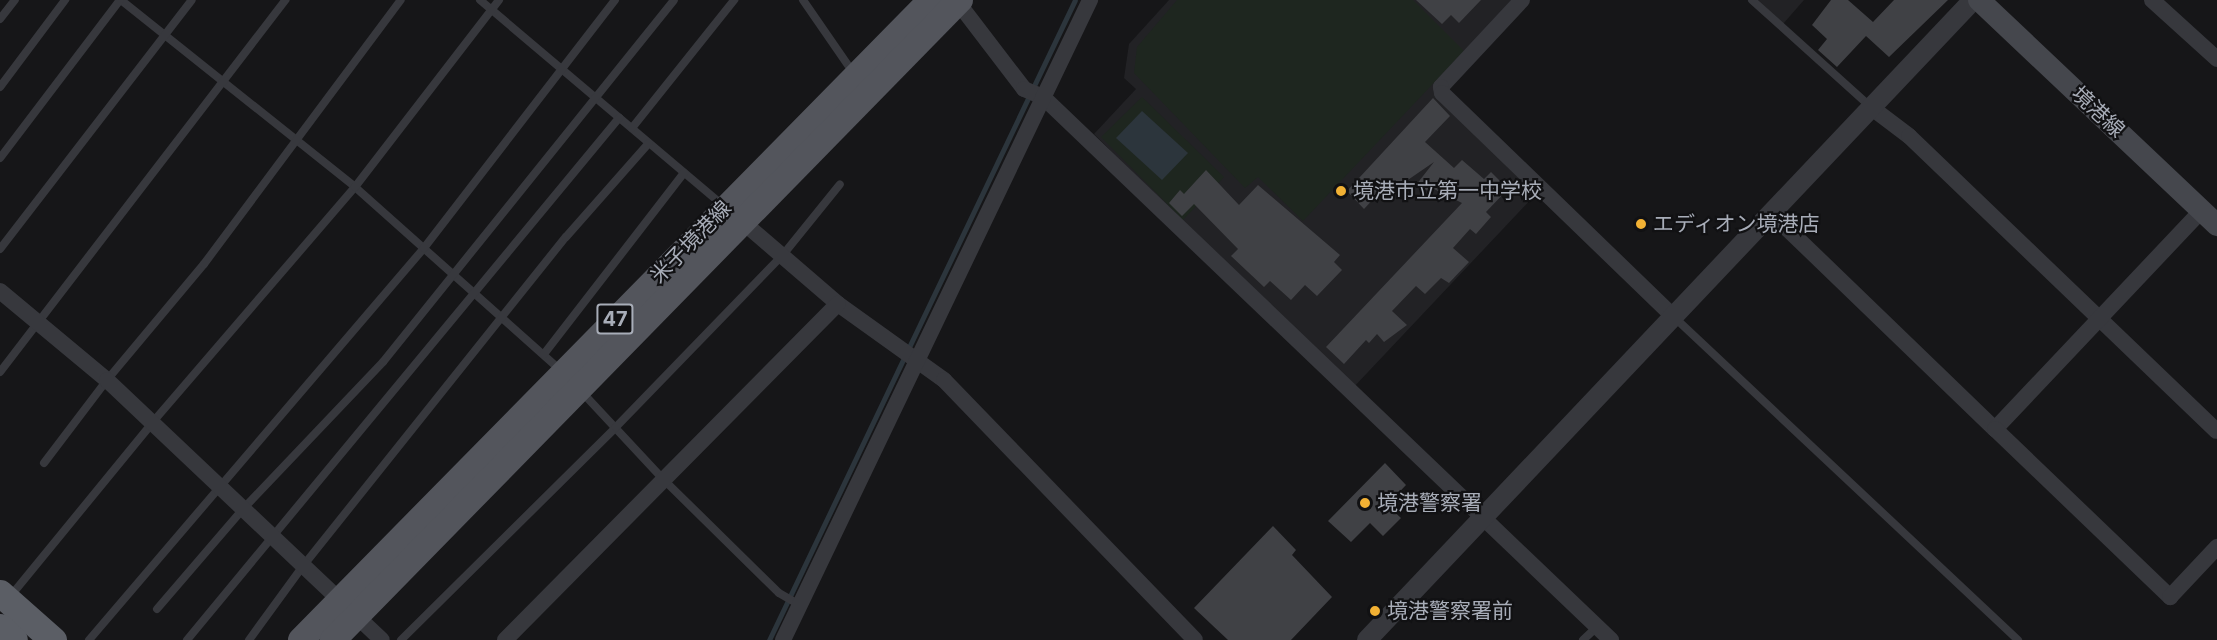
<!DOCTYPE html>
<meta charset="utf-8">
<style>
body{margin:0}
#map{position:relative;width:2217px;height:640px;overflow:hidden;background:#161618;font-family:Inter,"Noto Sans JP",sans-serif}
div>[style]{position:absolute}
.built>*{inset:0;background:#222225}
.green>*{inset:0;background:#1e261f}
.water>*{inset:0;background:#2c353c}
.stream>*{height:5px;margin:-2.5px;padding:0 2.5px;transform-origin:2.5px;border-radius:2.5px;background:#2c353c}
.building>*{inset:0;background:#404145}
.service>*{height:8px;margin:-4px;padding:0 4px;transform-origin:4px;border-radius:4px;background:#37383d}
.minor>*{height:16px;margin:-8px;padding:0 8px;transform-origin:8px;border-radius:8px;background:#37383d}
.tertiary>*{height:20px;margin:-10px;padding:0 10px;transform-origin:10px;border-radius:10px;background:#37383d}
.secondary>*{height:22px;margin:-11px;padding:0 11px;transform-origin:11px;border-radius:11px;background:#45474d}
.primary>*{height:26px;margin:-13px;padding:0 13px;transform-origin:13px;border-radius:13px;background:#53555c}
.trunk>*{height:27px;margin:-13.5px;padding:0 13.5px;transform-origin:13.5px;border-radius:13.5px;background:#5b5e65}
.dots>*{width:16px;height:16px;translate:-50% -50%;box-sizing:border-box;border:3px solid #111113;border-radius:50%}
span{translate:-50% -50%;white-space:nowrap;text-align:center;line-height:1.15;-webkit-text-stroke:4.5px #111113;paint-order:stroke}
.shield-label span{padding:2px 4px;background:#111113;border:2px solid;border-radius:4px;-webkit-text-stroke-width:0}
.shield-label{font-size:20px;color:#a8adb8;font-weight:700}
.street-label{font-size:21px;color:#a8adb8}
.poi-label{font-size:21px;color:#a8adb8}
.left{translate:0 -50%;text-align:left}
</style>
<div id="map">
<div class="built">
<i style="clip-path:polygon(1169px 0,1514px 0,1435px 90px,1530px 181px,1527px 187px,1535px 195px,1352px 389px,1094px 134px,1136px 89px,1124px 78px,1129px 44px)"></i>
<i style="clip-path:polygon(1758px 0,1804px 0,1783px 24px)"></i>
</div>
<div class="green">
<i style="clip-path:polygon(1177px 0,1413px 0,1464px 51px,1303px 221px,1258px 177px,1245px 188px,1134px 73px,1137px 47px)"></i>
<i style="clip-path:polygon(1142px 97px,1224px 177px,1183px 220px,1101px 137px)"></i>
</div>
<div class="water">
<i style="clip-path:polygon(1142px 111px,1188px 153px,1162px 180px,1116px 138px)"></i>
</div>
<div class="stream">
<i style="left:769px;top:640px;width:709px;rotate:-64.45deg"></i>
</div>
<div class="building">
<i style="clip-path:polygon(1416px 0,1481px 0,1459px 23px,1451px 15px,1442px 24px)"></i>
<i style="clip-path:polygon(1831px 0,1848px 0,1873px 22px,1894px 0,1948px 0,1889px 57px,1866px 36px,1837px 67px,1818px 50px,1827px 39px,1812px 25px)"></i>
<i style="clip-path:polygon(1433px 98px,1450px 116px,1425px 142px,1454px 168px,1462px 160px,1484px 179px,1491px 172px,1508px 189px,1486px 212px,1491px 217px,1476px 234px,1470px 229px,1453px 248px,1469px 262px,1449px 283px,1441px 278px,1425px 294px,1416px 286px,1392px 311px,1407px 325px,1384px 342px,1377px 334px,1369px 343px,1366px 340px,1344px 364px,1326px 347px,1462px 203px,1434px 189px,1432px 193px,1416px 185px,1434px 162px,1383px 197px,1379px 193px,1364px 209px,1347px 191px)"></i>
<i style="clip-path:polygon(1206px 170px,1239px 205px,1258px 185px,1340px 255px,1334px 262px,1342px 270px,1317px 296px,1305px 285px,1291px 300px,1270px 281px,1264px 287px,1231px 256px,1238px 249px,1194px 204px,1182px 216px,1169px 203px,1180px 190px,1184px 194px)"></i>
<i style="clip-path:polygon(1385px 463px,1406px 485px,1387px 505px,1401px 518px,1383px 536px,1370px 523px,1351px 542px,1328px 521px)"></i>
<i style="clip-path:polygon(1273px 526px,1296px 550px,1292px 555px,1332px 597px,1291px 640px,1228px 640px,1194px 608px)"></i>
</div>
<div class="service">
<i style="left:121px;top:0;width:300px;rotate:38.6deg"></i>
<i style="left:355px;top:187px;width:278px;rotate:41.7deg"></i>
<i style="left:480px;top:0;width:321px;rotate:40.2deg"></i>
<i style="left:803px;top:0;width:90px;rotate:55.4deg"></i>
<i style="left:1752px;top:0;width:161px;rotate:42deg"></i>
<i style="left:0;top:19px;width:24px;rotate:-52deg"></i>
<i style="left:0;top:87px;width:109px;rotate:-53.2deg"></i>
<i style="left:632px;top:128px;width:164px;rotate:-51.4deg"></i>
<i style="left:0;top:158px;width:198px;rotate:-52.8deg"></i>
<i style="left:0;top:249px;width:314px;rotate:-52.4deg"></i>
<i style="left:1674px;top:317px;width:472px;rotate:43.2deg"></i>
<i style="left:544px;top:354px;width:229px;rotate:-52.3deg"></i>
<i style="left:0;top:372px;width:469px;rotate:-52.5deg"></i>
<i style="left:580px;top:390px;width:123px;rotate:47deg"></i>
<i style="left:664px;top:480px;width:161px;rotate:44.5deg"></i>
<i style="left:779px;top:593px;width:24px;rotate:30deg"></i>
<i style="left:44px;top:463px;width:104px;rotate:-52.8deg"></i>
<i style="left:107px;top:380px;width:151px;rotate:-50.1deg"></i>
<i style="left:204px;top:264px;width:329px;rotate:-53.3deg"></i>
<i style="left:9px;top:598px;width:226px;rotate:-50.7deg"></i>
<i style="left:152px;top:423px;width:311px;rotate:-49.3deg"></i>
<i style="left:355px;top:187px;width:236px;rotate:-52.4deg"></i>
<i style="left:157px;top:609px;width:132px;rotate:-49.3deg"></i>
<i style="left:243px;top:509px;width:203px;rotate:-46.4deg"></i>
<i style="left:383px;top:362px;width:464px;rotate:-51.2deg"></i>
<i style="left:89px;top:640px;width:516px;rotate:-49.48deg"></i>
<i style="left:424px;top:248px;width:313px;rotate:-52.4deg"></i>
<i style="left:187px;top:640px;width:678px;rotate:-50.39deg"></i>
<i style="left:249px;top:640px;width:92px;rotate:-53.9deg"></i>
<i style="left:303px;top:566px;width:421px;rotate:-51.4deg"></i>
<i style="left:566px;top:237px;width:125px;rotate:-48.6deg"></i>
<i style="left:401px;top:640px;width:303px;rotate:-44.7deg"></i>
<i style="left:616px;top:427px;width:238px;rotate:-45.9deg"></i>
<i style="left:782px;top:256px;width:92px;rotate:-51.1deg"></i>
<i style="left:1583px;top:640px;width:19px;rotate:-43deg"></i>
</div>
<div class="minor">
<i style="left:956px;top:0;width:112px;rotate:52.6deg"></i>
<i style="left:1024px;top:89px;width:21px;rotate:23deg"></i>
<i style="left:1043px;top:97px;width:786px;rotate:43.71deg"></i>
<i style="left:1522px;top:0;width:119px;rotate:133deg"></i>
<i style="left:1441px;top:87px;width:6px;rotate:81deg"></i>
<i style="left:1442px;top:93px;width:322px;rotate:44deg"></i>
<i style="left:2152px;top:0;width:88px;rotate:42.2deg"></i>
<i style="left:1872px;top:108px;width:46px;rotate:37.1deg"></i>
<i style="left:1909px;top:136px;width:426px;rotate:43.8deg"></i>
<i style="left:1772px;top:214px;width:310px;rotate:44deg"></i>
<i style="left:1995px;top:429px;width:301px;rotate:-46.6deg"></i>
<i style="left:737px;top:217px;width:133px;rotate:40.7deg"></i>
<i style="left:838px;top:304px;width:130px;rotate:35.6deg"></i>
<i style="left:944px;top:380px;width:361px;rotate:46deg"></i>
<i style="left:0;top:291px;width:139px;rotate:39.8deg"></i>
<i style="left:107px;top:380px;width:378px;rotate:43.4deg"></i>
<i style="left:1995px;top:429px;width:243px;rotate:43.8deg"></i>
<i style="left:2170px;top:597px;width:69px;rotate:-46.8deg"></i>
<i style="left:505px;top:640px;width:473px;rotate:-45.3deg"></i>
<i style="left:783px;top:640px;width:710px;rotate:-64.37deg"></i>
</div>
<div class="tertiary">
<i style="left:1367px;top:640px;width:881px;rotate:-46.56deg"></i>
</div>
<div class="secondary">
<i style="left:1979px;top:0;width:328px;rotate:43.4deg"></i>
</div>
<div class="primary">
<i style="left:301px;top:640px;width:898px;rotate:-45.45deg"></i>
<i style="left:333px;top:640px;width:896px;rotate:-45.59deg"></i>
</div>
<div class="trunk">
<i style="left:0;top:593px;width:71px;rotate:41.6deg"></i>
<i style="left:0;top:627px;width:19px;rotate:43deg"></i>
</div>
<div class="dots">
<i style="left:1341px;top:191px;background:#f2b134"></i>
<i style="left:1641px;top:224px;background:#f2b134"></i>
<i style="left:1365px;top:503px;background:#f2b134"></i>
<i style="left:1375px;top:611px;background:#f2b134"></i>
</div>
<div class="shield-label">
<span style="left:615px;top:319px">47</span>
</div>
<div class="street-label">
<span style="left:2098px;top:112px;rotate:43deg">境港線</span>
<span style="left:691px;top:242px;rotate:-46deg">米子境港線</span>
</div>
<div class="poi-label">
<span class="left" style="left:1353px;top:191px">境港市立第一中学校</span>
<span class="left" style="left:1653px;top:224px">エディオン境港店</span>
<span class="left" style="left:1377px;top:503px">境港警察署</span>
<span class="left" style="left:1387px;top:611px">境港警察署前</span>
</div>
</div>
